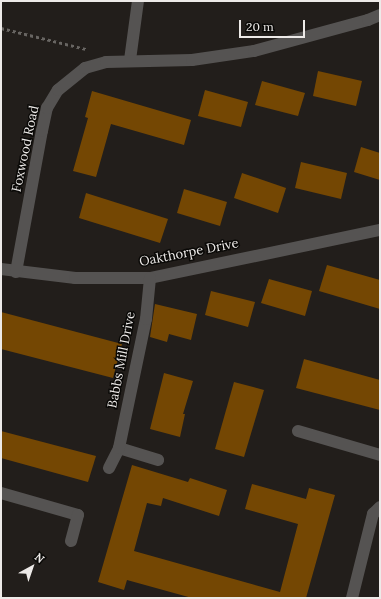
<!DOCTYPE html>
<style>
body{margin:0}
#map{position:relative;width:381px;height:599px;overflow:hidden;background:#221e1b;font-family:Lora,serif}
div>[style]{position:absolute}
.building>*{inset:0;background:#744703}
.path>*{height:2.5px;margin-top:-1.25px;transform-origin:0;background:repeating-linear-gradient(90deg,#686562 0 3px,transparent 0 6px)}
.street>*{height:12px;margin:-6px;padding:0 6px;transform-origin:6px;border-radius:6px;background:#555352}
span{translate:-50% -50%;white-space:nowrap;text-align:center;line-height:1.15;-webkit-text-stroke:3px #0a0907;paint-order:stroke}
.street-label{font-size:13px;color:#edeae8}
.frame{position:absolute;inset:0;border:2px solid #edeae8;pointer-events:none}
.north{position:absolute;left:12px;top:547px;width:40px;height:40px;-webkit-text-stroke:3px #0a0907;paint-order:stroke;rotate:40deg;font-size:11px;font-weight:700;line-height:16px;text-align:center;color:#edeae8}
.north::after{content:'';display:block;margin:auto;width:14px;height:18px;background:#edeae8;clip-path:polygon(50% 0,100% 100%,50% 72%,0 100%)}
.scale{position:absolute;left:239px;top:20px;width:66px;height:18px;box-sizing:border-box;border:2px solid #edeae8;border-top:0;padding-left:5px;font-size:12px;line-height:14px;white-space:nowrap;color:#edeae8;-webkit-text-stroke:3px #0a0907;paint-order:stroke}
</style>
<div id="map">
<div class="building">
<i style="clip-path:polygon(318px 71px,362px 81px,356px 106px,313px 96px)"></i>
<i style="clip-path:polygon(262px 81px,305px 93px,298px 116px,255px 105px)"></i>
<i style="clip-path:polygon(205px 90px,248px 102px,241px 127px,198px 116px)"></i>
<i style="clip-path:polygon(92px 91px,191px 120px,184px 145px,111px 124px,96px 177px,73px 171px,88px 118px,85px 117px)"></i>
<i style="clip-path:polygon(361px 147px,380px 153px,380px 180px,354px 172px)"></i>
<i style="clip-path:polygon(301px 162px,347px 173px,341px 199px,295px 188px)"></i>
<i style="clip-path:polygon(242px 173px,286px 188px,278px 213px,234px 198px)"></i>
<i style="clip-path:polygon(184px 189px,227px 202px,220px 226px,177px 213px)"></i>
<i style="clip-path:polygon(86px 193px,168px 219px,160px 243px,79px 218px)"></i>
<i style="clip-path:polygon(327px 265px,380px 280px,380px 309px,319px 291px)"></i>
<i style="clip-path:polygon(269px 279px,312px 291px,305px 316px,261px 303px)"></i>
<i style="clip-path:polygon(211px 291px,255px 302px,248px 327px,205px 315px)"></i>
<i style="clip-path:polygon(155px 304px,197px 314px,191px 340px,169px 334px,167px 342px,150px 337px)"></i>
<i style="clip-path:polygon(1px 312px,122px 344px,113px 378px,1px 349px)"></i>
<i style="clip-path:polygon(304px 359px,380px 380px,380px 410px,296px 388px)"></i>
<i style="clip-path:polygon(164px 373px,193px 381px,183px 414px,185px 414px,180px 437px,150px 429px)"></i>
<i style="clip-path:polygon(234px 382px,264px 390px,244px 457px,215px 449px)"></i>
<i style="clip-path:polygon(1px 431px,96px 456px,88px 482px,1px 458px)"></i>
<i style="clip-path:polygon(132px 465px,188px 482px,190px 478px,227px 490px,219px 516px,163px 498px,161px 506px,147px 503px,134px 551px,280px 592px,298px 524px,245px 509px,252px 484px,306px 499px,309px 488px,335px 495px,306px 598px,192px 598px,127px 580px,124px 590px,98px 582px)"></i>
</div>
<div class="path">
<i style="left:1px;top:28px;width:88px;rotate:13.9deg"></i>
</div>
<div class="street">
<i style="left:130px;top:60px;width:60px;rotate:-82.3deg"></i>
<i style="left:1px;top:269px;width:75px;rotate:6.9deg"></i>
<i style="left:75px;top:278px;width:75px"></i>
<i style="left:150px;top:278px;width:235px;rotate:-11.8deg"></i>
<i style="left:16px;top:272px;width:143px;rotate:-79.6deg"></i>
<i style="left:42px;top:131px;width:24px;rotate:-78deg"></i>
<i style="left:47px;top:108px;width:21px;rotate:-59deg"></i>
<i style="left:58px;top:90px;width:35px;rotate:-39deg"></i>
<i style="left:85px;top:68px;width:22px;rotate:-16deg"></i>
<i style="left:106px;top:62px;width:86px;rotate:-1.3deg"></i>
<i style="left:192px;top:60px;width:63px;rotate:-8.3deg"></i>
<i style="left:254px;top:51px;width:118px;rotate:-15.2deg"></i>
<i style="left:368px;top:20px;width:13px;rotate:-23deg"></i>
<i style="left:298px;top:431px;width:85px;rotate:16.3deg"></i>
<i style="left:119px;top:448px;width:41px;rotate:17.1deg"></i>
<i style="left:109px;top:468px;width:22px;rotate:-63deg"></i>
<i style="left:119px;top:448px;width:132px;rotate:-78.2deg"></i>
<i style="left:146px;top:319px;width:41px;rotate:-84.4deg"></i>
<i style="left:1px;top:493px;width:80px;rotate:15.9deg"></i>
<i style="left:78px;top:515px;width:27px;rotate:105deg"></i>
<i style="left:352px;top:598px;width:87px;rotate:-76deg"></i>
<i style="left:373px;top:514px;width:10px;rotate:-45deg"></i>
</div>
<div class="street-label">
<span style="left:26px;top:149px;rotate:-78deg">Foxwood Road</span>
<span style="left:189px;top:253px;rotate:-11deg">Oakthorpe Drive</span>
<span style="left:122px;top:360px;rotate:-79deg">Babbs Mill Drive</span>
</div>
<div class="frame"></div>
<div class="north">N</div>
<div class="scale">20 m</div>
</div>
